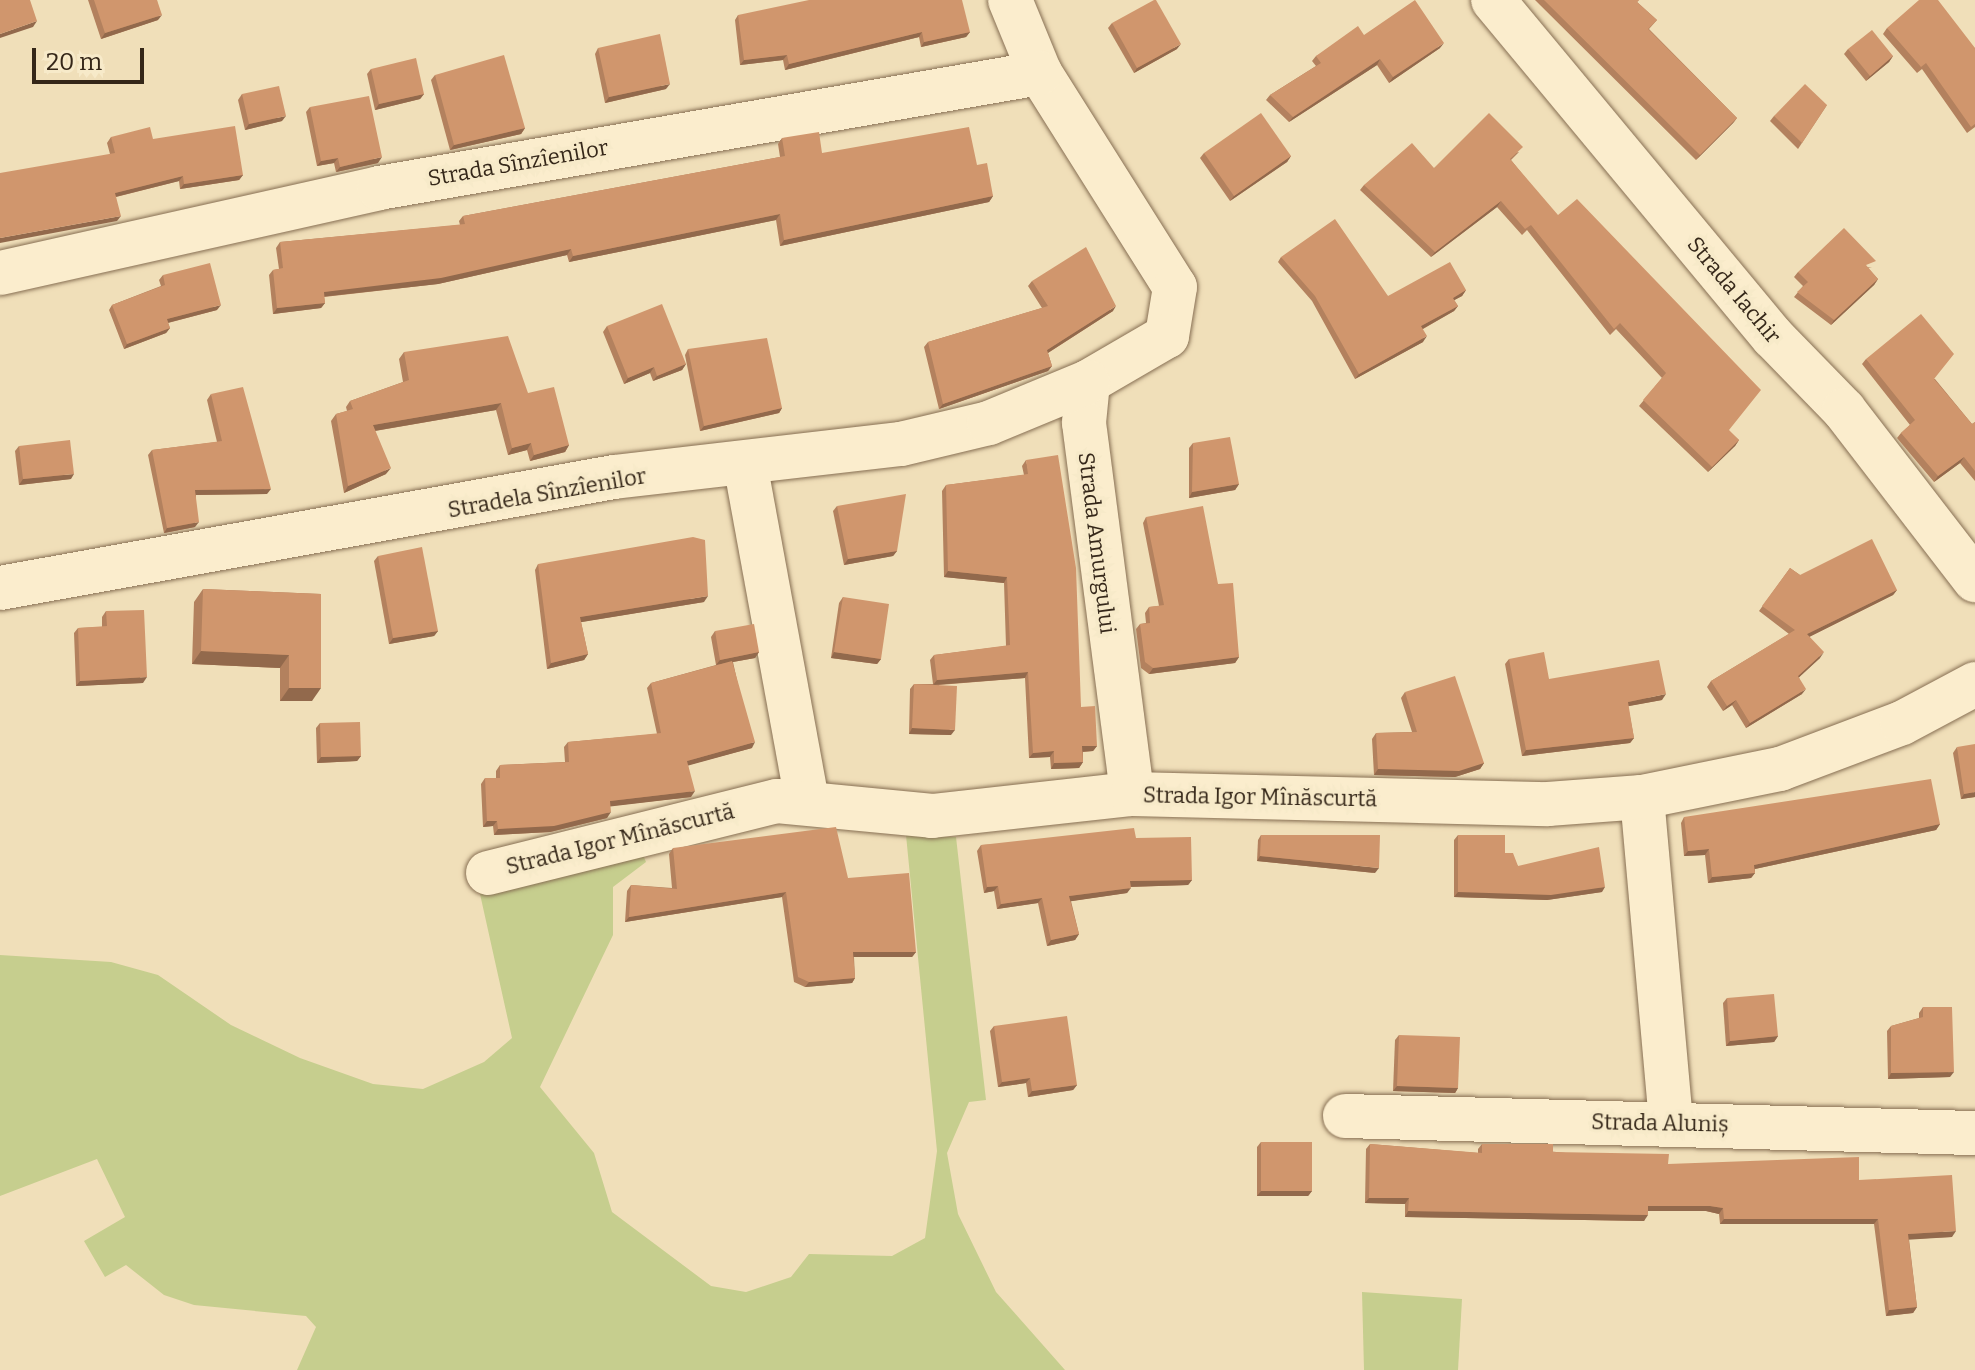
<!DOCTYPE html>
<meta charset="utf-8">
<style>
body{margin:0}
#map{position:relative;width:1975px;height:1370px;overflow:hidden;background:#f0dfb9;font-family:Bitter,serif}
div>[style]{position:absolute}
.green>*{inset:0;background:#c6ce8e}
.roads{filter:drop-shadow(0 0 2px #876f53) drop-shadow(0 0 2px #876f53)}
.street>*{height:44px;margin:-22px;padding:0 22px;transform-origin:22px;border-radius:22px;background:#fbedcd}
.wall>*{inset:0;background:#b3815e}
.shaded-wall>*{inset:0;background:#92694c}
.building>*{inset:0;background:#d0966d}
span{translate:-50% -50%;white-space:nowrap;text-align:center;line-height:1.15;-webkit-text-stroke:7px #f7eac9;paint-order:stroke}
.street-label{font-size:22px;color:#352719}
.scale{position:absolute;left:32px;top:48px;width:112px;height:36px;box-sizing:border-box;border:4px solid #352719;border-top:0;padding-left:10px;font-size:24px;line-height:28px;white-space:nowrap;color:#352719;-webkit-text-stroke:6px #f7eac9;paint-order:stroke}
</style>
<div id="map">
<div class="green">
<i style="clip-path:polygon(632px 828px,646px 862px,613px 887px,613px 935px,540px 1087px,594px 1153px,612px 1212px,711px 1286px,746px 1292px,791px 1277px,809px 1254px,892px 1256px,925px 1238px,937px 1151px,906px 835px,956px 837px,986px 1100px,969px 1102px,947px 1153px,958px 1214px,996px 1292px,1065px 1370px,297px 1370px,316px 1327px,306px 1316px,194px 1305px,164px 1295px,126px 1265px,105px 1277px,84px 1241px,125px 1217px,97px 1159px,0 1196px,0 955px,111px 962px,158px 975px,231px 1025px,300px 1058px,373px 1084px,423px 1089px,484px 1062px,512px 1038px,478px 885px)"></i>
<i style="clip-path:polygon(1362px 1292px,1462px 1299px,1458px 1370px,1364px 1370px)"></i>
</div>
<div class="roads">
<div class="street">
<i style="left:1010px;top:0;width:79px;rotate:67.7deg"></i>
<i style="left:1040px;top:73px;width:253px;rotate:57.8deg"></i>
<i style="left:1175px;top:287px;width:50px;rotate:99.3deg"></i>
<i style="left:1167px;top:336px;width:91px;rotate:149.8deg"></i>
<i style="left:1088px;top:382px;width:41px;rotate:95.6deg"></i>
<i style="left:1084px;top:423px;width:374px;rotate:82.6deg"></i>
<i style="left:1493px;top:0;width:438px;rotate:50.3deg"></i>
<i style="left:1773px;top:337px;width:102px;rotate:45.8deg"></i>
<i style="left:1844px;top:410px;width:215px;rotate:52.4deg"></i>
<i style="left:0;top:273px;width:388px;rotate:-12.6deg"></i>
<i style="left:379px;top:188px;width:671px;rotate:-9.87deg"></i>
<i style="left:745px;top:463px;width:344px;rotate:79.6deg"></i>
<i style="left:0;top:588px;width:624px;rotate:-10.25deg"></i>
<i style="left:614px;top:477px;width:289px;rotate:-6.6deg"></i>
<i style="left:901px;top:444px;width:90px;rotate:-13.4deg"></i>
<i style="left:989px;top:423px;width:107px;rotate:-22.5deg"></i>
<i style="left:1642px;top:797px;width:326px;rotate:84.9deg"></i>
<i style="left:488px;top:873px;width:298px;rotate:-14deg"></i>
<i style="left:777px;top:801px;width:156px;rotate:5.5deg"></i>
<i style="left:932px;top:816px;width:201px;rotate:-6.3deg"></i>
<i style="left:1132px;top:794px;width:416px;rotate:1.4deg"></i>
<i style="left:1548px;top:804px;width:94px;rotate:-4.3deg"></i>
<i style="left:1642px;top:797px;width:141px;rotate:-11.5deg"></i>
<i style="left:1780px;top:769px;width:130px;rotate:-20.7deg"></i>
<i style="left:1902px;top:723px;width:83px;rotate:-28.1deg"></i>
<i style="left:1345px;top:1116px;width:630px;rotate:1.55deg"></i>
</div>
</div>
<div class="wall">
<i style="clip-path:polygon(88px 0,157px 0,158px 20px,101px 39px)"></i>
<i style="clip-path:polygon(1535px 0,1639px 0,1637px 2px,1657px 20px,1649px 29px,1737px 118px,1733px 123px,1696px 160px)"></i>
<i style="clip-path:polygon(738px 15px,970px 32px,966px 37px,921px 47px,919px 37px,785px 70px,783px 60px,740px 65px,735px 20px)"></i>
<i style="clip-path:polygon(1112px 23px,1177px 49px,1134px 73px,1108px 28px)"></i>
<i style="clip-path:polygon(1887px 28px,1975px 48px,1975px 127px,1967px 133px,1922px 69px,1917px 73px,1883px 34px)"></i>
<i style="clip-path:polygon(1364px 35px,1440px 48px,1389px 83px,1377px 65px,1289px 122px,1266px 100px,1270px 95px,1316px 66px,1312px 61px,1316px 56px)"></i>
<i style="clip-path:polygon(598px 48px,666px 89px,605px 103px,595px 54px)"></i>
<i style="clip-path:polygon(1848px 49px,1893px 56px,1889px 62px,1866px 81px,1844px 54px)"></i>
<i style="clip-path:polygon(371px 69px,424px 94px,420px 99px,375px 110px,367px 74px)"></i>
<i style="clip-path:polygon(435px 75px,525px 128px,521px 134px,450px 150px,431px 80px)"></i>
<i style="clip-path:polygon(242px 94px,282px 121px,245px 130px,238px 100px)"></i>
<i style="clip-path:polygon(1827px 105px,1798px 149px,1770px 121px,1774px 116px)"></i>
<i style="clip-path:polygon(310px 107px,378px 163px,336px 172px,334px 163px,317px 166px,306px 112px)"></i>
<i style="clip-path:polygon(111px 137px,153px 139px,243px 175px,239px 180px,180px 189px,179px 181px,116px 197px,117px 221px,110px 154px,107px 143px)"></i>
<i style="clip-path:polygon(782px 138px,822px 153px,977px 165px,993px 196px,989px 202px,780px 246px,776px 220px,569px 262px,567px 255px,438px 284px,324px 297px,325px 303px,321px 308px,273px 314px,269px 275px,273px 270px,279px 269px,276px 248px,280px 242px,460px 225px,459px 221px,463px 216px,780px 157px,778px 144px)"></i>
<i style="clip-path:polygon(1519px 152px,1511px 160px,1729px 431px,1739px 440px,1735px 446px,1708px 472px,1639px 406px,1662px 378px,1616px 329px,1610px 335px,1527px 230px,1522px 235px,1497px 207px,1431px 257px,1360px 190px,1364px 185px,1434px 168px)"></i>
<i style="clip-path:polygon(1204px 153px,1291px 156px,1287px 162px,1230px 201px,1200px 158px)"></i>
<i style="clip-path:polygon(1281px 257px,1388px 296px,1466px 290px,1462px 296px,1454px 300px,1458px 306px,1454px 311px,1423px 329px,1423px 342px,1355px 379px,1312px 301px,1278px 262px)"></i>
<i style="clip-path:polygon(1872px 267px,1868px 268px,1878px 279px,1874px 285px,1831px 325px,1794px 297px,1803px 286px,1794px 277px,1798px 272px)"></i>
<i style="clip-path:polygon(163px 275px,217px 310px,168px 323px,170px 328px,166px 333px,124px 349px,109px 310px,112px 305px,161px 286px,159px 280px)"></i>
<i style="clip-path:polygon(1032px 281px,1113px 311px,1048px 353px,1052px 366px,1048px 371px,939px 409px,924px 347px,928px 342px,1042px 308px,1028px 286px)"></i>
<i style="clip-path:polygon(607px 326px,686px 364px,682px 370px,653px 381px,650px 373px,624px 384px,603px 332px)"></i>
<i style="clip-path:polygon(688px 349px,782px 408px,779px 413px,700px 431px,685px 355px)"></i>
<i style="clip-path:polygon(404px 352px,528px 393px,569px 445px,565px 452px,530px 461px,527px 450px,508px 455px,496px 410px,375px 431px,386px 474px,344px 493px,331px 421px,336px 414px,347px 411px,346px 407px,350px 401px,403px 382px,399px 359px)"></i>
<i style="clip-path:polygon(1866px 359px,1935px 379px,1972px 424px,1975px 422px,1975px 481px,1960px 463px,1934px 482px,1897px 438px,1901px 433px,1910px 425px,1862px 364px)"></i>
<i style="clip-path:polygon(211px 394px,267px 494px,196px 495px,195px 527px,164px 533px,148px 455px,152px 450px,217px 442px,207px 400px)"></i>
<i style="clip-path:polygon(1193px 443px,1239px 484px,1235px 490px,1189px 498px,1189px 448px)"></i>
<i style="clip-path:polygon(19px 446px,71px 479px,19px 485px,15px 451px)"></i>
<i style="clip-path:polygon(1026px 460px,1081px 707px,1097px 746px,1093px 751px,1083px 752px,1083px 762px,1079px 768px,1051px 769px,1050px 757px,1029px 758px,1025px 678px,939px 685px,951px 735px,909px 734px,910px 689px,914px 684px,933px 684px,930px 660px,934px 655px,1006px 646px,1004px 583px,944px 577px,942px 491px,946px 485px,1024px 475px,1022px 466px)"></i>
<i style="clip-path:polygon(837px 506px,897px 551px,893px 556px,844px 565px,833px 511px)"></i>
<i style="clip-path:polygon(1146px 517px,1218px 584px,1239px 657px,1235px 663px,1149px 674px,1141px 668px,1136px 629px,1140px 624px,1146px 623px,1145px 613px,1149px 607px,1159px 606px,1143px 523px)"></i>
<i style="clip-path:polygon(378px 556px,438px 631px,434px 636px,389px 644px,374px 561px)"></i>
<i style="clip-path:polygon(538px 564px,704px 602px,581px 622px,588px 654px,584px 660px,547px 669px,535px 570px)"></i>
<i style="clip-path:polygon(1790px 568px,1800px 575px,1897px 590px,1893px 595px,1809px 637px,1820px 658px,1799px 677px,1802px 694px,1746px 728px,1732px 705px,1723px 711px,1707px 687px,1711px 681px,1789px 634px,1759px 611px)"></i>
<i style="clip-path:polygon(203px 589px,321px 594px,312px 701px,280px 701px,280px 668px,192px 664px,194px 602px)"></i>
<i style="clip-path:polygon(843px 597px,881px 659px,877px 664px,831px 658px,839px 603px)"></i>
<i style="clip-path:polygon(106px 611px,143px 683px,76px 686px,74px 633px,78px 628px,102px 627px,102px 617px)"></i>
<i style="clip-path:polygon(715px 631px,759px 652px,755px 658px,733px 662px,752px 748px,688px 765px,691px 797px,610px 806px,607px 818px,550px 832px,494px 835px,493px 826px,483px 827px,481px 784px,485px 778px,496px 778px,496px 771px,500px 765px,565px 762px,564px 747px,568px 742px,657px 734px,647px 688px,651px 683px,716px 665px,711px 637px)"></i>
<i style="clip-path:polygon(1509px 659px,1549px 679px,1662px 700px,1628px 706px,1634px 738px,1630px 743px,1522px 756px,1505px 664px)"></i>
<i style="clip-path:polygon(1405px 692px,1484px 763px,1480px 769px,1455px 777px,1374px 775px,1372px 739px,1376px 733px,1412px 732px,1401px 698px)"></i>
<i style="clip-path:polygon(320px 723px,361px 756px,357px 761px,317px 763px,316px 728px)"></i>
<i style="clip-path:polygon(1957px 747px,1975px 797px,1961px 799px,1953px 753px)"></i>
<i style="clip-path:polygon(1684px 817px,1940px 824px,1936px 830px,1755px 869px,1755px 873px,1751px 878px,1708px 883px,1705px 855px,1684px 856px,1681px 823px)"></i>
<i style="clip-path:polygon(1261px 835px,1375px 873px,1257px 861px,1258px 840px)"></i>
<i style="clip-path:polygon(1458px 835px,1505px 853px,1518px 866px,1602px 892px,1547px 900px,1454px 897px,1454px 840px)"></i>
<i style="clip-path:polygon(1136px 838px,1192px 880px,1188px 885px,1130px 887px,1127px 893px,1071px 901px,1079px 934px,1075px 940px,1047px 946px,1038px 903px,997px 909px,994px 891px,984px 893px,977px 851px,981px 845px)"></i>
<i style="clip-path:polygon(673px 848px,848px 878px,916px 952px,912px 957px,854px 957px,855px 978px,852px 983px,805px 987px,794px 982px,782px 897px,625px 922px,627px 891px,631px 885px,672px 888px,669px 854px)"></i>
<i style="clip-path:polygon(1727px 998px,1778px 1036px,1774px 1042px,1726px 1046px,1723px 1003px)"></i>
<i style="clip-path:polygon(1923px 1007px,1950px 1077px,1888px 1079px,1887px 1031px,1891px 1026px,1919px 1018px,1919px 1013px)"></i>
<i style="clip-path:polygon(994px 1026px,1077px 1085px,1073px 1090px,1028px 1097px,1026px 1083px,998px 1087px,990px 1031px)"></i>
<i style="clip-path:polygon(1399px 1035px,1458px 1088px,1455px 1093px,1393px 1091px,1395px 1040px)"></i>
<i style="clip-path:polygon(1261px 1142px,1312px 1191px,1308px 1196px,1257px 1196px,1257px 1147px)"></i>
<i style="clip-path:polygon(1370px 1144px,1478px 1153px,1478px 1149px,1482px 1144px,1668px 1164px,1859px 1180px,1952px 1237px,1909px 1239px,1917px 1307px,1913px 1313px,1886px 1316px,1874px 1224px,1720px 1224px,1719px 1214px,1706px 1211px,1648px 1211px,1644px 1221px,1405px 1217px,1405px 1204px,1365px 1203px,1366px 1149px)"></i>
</div>
<div class="shaded-wall">
<i style="clip-path:polygon(162px 15px,158px 20px,101px 39px,105px 33px)"></i>
<i style="clip-path:polygon(37px 21px,33px 27px,0 38px,0 34px)"></i>
<i style="clip-path:polygon(922px 32px,919px 37px,785px 70px,789px 64px)"></i>
<i style="clip-path:polygon(970px 32px,966px 37px,921px 47px,924px 42px)"></i>
<i style="clip-path:polygon(1444px 43px,1440px 48px,1389px 83px,1393px 77px)"></i>
<i style="clip-path:polygon(1181px 44px,1177px 49px,1134px 73px,1137px 68px)"></i>
<i style="clip-path:polygon(787px 55px,783px 60px,740px 65px,744px 60px)"></i>
<i style="clip-path:polygon(1893px 56px,1889px 62px,1866px 81px,1870px 76px)"></i>
<i style="clip-path:polygon(1380px 59px,1377px 65px,1289px 122px,1293px 117px)"></i>
<i style="clip-path:polygon(670px 84px,666px 89px,605px 103px,609px 97px)"></i>
<i style="clip-path:polygon(424px 94px,420px 99px,375px 110px,379px 104px)"></i>
<i style="clip-path:polygon(286px 116px,282px 121px,245px 130px,249px 124px)"></i>
<i style="clip-path:polygon(1737px 118px,1733px 123px,1696px 160px,1700px 155px)"></i>
<i style="clip-path:polygon(525px 128px,521px 134px,450px 150px,454px 145px)"></i>
<i style="clip-path:polygon(1291px 156px,1287px 162px,1230px 201px,1234px 196px)"></i>
<i style="clip-path:polygon(382px 157px,378px 163px,336px 172px,340px 167px)"></i>
<i style="clip-path:polygon(338px 158px,334px 163px,317px 166px,321px 161px)"></i>
<i style="clip-path:polygon(243px 175px,239px 180px,180px 189px,184px 184px)"></i>
<i style="clip-path:polygon(183px 176px,179px 181px,111px 198px,115px 193px)"></i>
<i style="clip-path:polygon(993px 196px,989px 202px,780px 246px,784px 240px)"></i>
<i style="clip-path:polygon(1501px 201px,1497px 207px,1431px 257px,1435px 252px)"></i>
<i style="clip-path:polygon(780px 214px,776px 220px,569px 262px,573px 256px)"></i>
<i style="clip-path:polygon(121px 216px,117px 221px,0 243px,0 238px)"></i>
<i style="clip-path:polygon(571px 249px,567px 255px,438px 284px,320px 297px,324px 292px)"></i>
<i style="clip-path:polygon(1878px 279px,1874px 285px,1831px 325px,1834px 320px)"></i>
<i style="clip-path:polygon(1466px 290px,1462px 296px,1449px 303px,1453px 298px)"></i>
<i style="clip-path:polygon(325px 303px,321px 308px,273px 314px,277px 308px)"></i>
<i style="clip-path:polygon(221px 305px,217px 310px,163px 324px,167px 319px)"></i>
<i style="clip-path:polygon(1116px 306px,1113px 311px,1043px 356px,1047px 350px)"></i>
<i style="clip-path:polygon(1458px 306px,1454px 311px,1417px 332px,1421px 326px)"></i>
<i style="clip-path:polygon(170px 328px,166px 333px,124px 349px,127px 344px)"></i>
<i style="clip-path:polygon(1427px 336px,1423px 342px,1355px 379px,1359px 374px)"></i>
<i style="clip-path:polygon(686px 364px,682px 370px,653px 381px,657px 376px)"></i>
<i style="clip-path:polygon(1052px 366px,1048px 371px,939px 409px,943px 404px)"></i>
<i style="clip-path:polygon(654px 367px,650px 373px,624px 384px,628px 378px)"></i>
<i style="clip-path:polygon(501px 403px,496px 410px,368px 432px,373px 425px)"></i>
<i style="clip-path:polygon(782px 408px,779px 413px,700px 431px,704px 426px)"></i>
<i style="clip-path:polygon(1739px 440px,1735px 446px,1708px 472px,1712px 467px)"></i>
<i style="clip-path:polygon(531px 443px,527px 450px,508px 455px,512px 448px)"></i>
<i style="clip-path:polygon(569px 445px,565px 452px,530px 461px,534px 455px)"></i>
<i style="clip-path:polygon(1964px 457px,1960px 463px,1934px 482px,1938px 476px)"></i>
<i style="clip-path:polygon(391px 468px,386px 474px,344px 493px,348px 486px)"></i>
<i style="clip-path:polygon(74px 474px,71px 479px,19px 485px,23px 479px)"></i>
<i style="clip-path:polygon(1239px 484px,1235px 490px,1189px 498px,1192px 492px)"></i>
<i style="clip-path:polygon(271px 489px,267px 494px,191px 495px,195px 490px)"></i>
<i style="clip-path:polygon(199px 522px,195px 527px,164px 533px,167px 528px)"></i>
<i style="clip-path:polygon(897px 551px,893px 556px,844px 565px,848px 559px)"></i>
<i style="clip-path:polygon(948px 571px,1007px 577px,1004px 583px,944px 577px)"></i>
<i style="clip-path:polygon(1897px 590px,1893px 595px,1803px 640px,1807px 634px)"></i>
<i style="clip-path:polygon(708px 596px,704px 602px,576px 623px,580px 617px)"></i>
<i style="clip-path:polygon(438px 631px,434px 636px,389px 644px,393px 638px)"></i>
<i style="clip-path:polygon(201px 651px,289px 655px,280px 668px,192px 664px)"></i>
<i style="clip-path:polygon(759px 652px,755px 658px,716px 665px,720px 660px)"></i>
<i style="clip-path:polygon(834px 652px,881px 659px,877px 664px,831px 658px)"></i>
<i style="clip-path:polygon(1824px 652px,1820px 658px,1794px 682px,1798px 676px)"></i>
<i style="clip-path:polygon(588px 654px,584px 660px,547px 669px,551px 663px)"></i>
<i style="clip-path:polygon(1239px 657px,1235px 663px,1149px 674px,1153px 668px)"></i>
<i style="clip-path:polygon(1028px 672px,1025px 678px,933px 685px,937px 680px)"></i>
<i style="clip-path:polygon(147px 677px,143px 683px,76px 686px,80px 681px)"></i>
<i style="clip-path:polygon(289px 688px,321px 688px,312px 701px,280px 701px)"></i>
<i style="clip-path:polygon(1806px 689px,1802px 694px,1746px 728px,1750px 723px)"></i>
<i style="clip-path:polygon(1666px 694px,1662px 700px,1624px 707px,1628px 702px)"></i>
<i style="clip-path:polygon(1736px 700px,1732px 705px,1723px 711px,1727px 706px)"></i>
<i style="clip-path:polygon(912px 728px,955px 730px,951px 735px,909px 734px)"></i>
<i style="clip-path:polygon(1634px 738px,1630px 743px,1522px 756px,1526px 750px)"></i>
<i style="clip-path:polygon(755px 742px,752px 748px,683px 767px,687px 761px)"></i>
<i style="clip-path:polygon(1082px 746px,1097px 746px,1093px 751px,1078px 752px)"></i>
<i style="clip-path:polygon(1054px 751px,1050px 757px,1029px 758px,1033px 753px)"></i>
<i style="clip-path:polygon(361px 756px,357px 761px,317px 763px,321px 757px)"></i>
<i style="clip-path:polygon(1083px 762px,1079px 768px,1051px 769px,1054px 763px)"></i>
<i style="clip-path:polygon(1484px 763px,1480px 769px,1455px 777px,1374px 775px,1378px 769px)"></i>
<i style="clip-path:polygon(695px 791px,691px 797px,606px 807px,610px 801px)"></i>
<i style="clip-path:polygon(1975px 792px,1975px 797px,1961px 799px,1964px 794px)"></i>
<i style="clip-path:polygon(611px 812px,607px 818px,550px 832px,494px 835px,498px 829px)"></i>
<i style="clip-path:polygon(487px 821px,497px 821px,493px 826px,483px 827px)"></i>
<i style="clip-path:polygon(1940px 824px,1936px 830px,1750px 870px,1754px 865px)"></i>
<i style="clip-path:polygon(1709px 849px,1705px 855px,1684px 856px,1688px 851px)"></i>
<i style="clip-path:polygon(1260px 856px,1379px 868px,1375px 873px,1257px 861px)"></i>
<i style="clip-path:polygon(1755px 873px,1751px 878px,1708px 883px,1712px 877px)"></i>
<i style="clip-path:polygon(1192px 880px,1188px 885px,1126px 887px,1130px 881px)"></i>
<i style="clip-path:polygon(998px 886px,994px 891px,984px 893px,987px 887px)"></i>
<i style="clip-path:polygon(1605px 887px,1602px 892px,1547px 900px,1454px 897px,1458px 892px)"></i>
<i style="clip-path:polygon(1131px 888px,1127px 893px,1066px 902px,1069px 896px)"></i>
<i style="clip-path:polygon(786px 892px,782px 897px,625px 922px,629px 917px)"></i>
<i style="clip-path:polygon(1042px 898px,1038px 903px,997px 909px,1001px 904px)"></i>
<i style="clip-path:polygon(1079px 934px,1075px 940px,1047px 946px,1051px 940px)"></i>
<i style="clip-path:polygon(853px 952px,916px 952px,912px 957px,850px 957px)"></i>
<i style="clip-path:polygon(855px 978px,852px 983px,805px 987px,809px 982px)"></i>
<i style="clip-path:polygon(1778px 1036px,1774px 1042px,1726px 1046px,1730px 1041px)"></i>
<i style="clip-path:polygon(1954px 1072px,1950px 1077px,1888px 1079px,1891px 1073px)"></i>
<i style="clip-path:polygon(1030px 1078px,1026px 1083px,998px 1087px,1002px 1082px)"></i>
<i style="clip-path:polygon(1077px 1085px,1073px 1090px,1028px 1097px,1032px 1091px)"></i>
<i style="clip-path:polygon(1397px 1086px,1458px 1088px,1455px 1093px,1393px 1091px)"></i>
<i style="clip-path:polygon(1261px 1191px,1312px 1191px,1308px 1196px,1257px 1196px)"></i>
<i style="clip-path:polygon(1369px 1198px,1409px 1198px,1405px 1204px,1365px 1203px)"></i>
<i style="clip-path:polygon(1648px 1206px,1710px 1206px,1723px 1208px,1719px 1214px,1706px 1211px,1644px 1211px)"></i>
<i style="clip-path:polygon(1408px 1211px,1648px 1215px,1644px 1221px,1405px 1217px)"></i>
<i style="clip-path:polygon(1724px 1219px,1878px 1219px,1874px 1224px,1720px 1224px)"></i>
<i style="clip-path:polygon(1956px 1231px,1952px 1237px,1904px 1240px,1908px 1234px)"></i>
<i style="clip-path:polygon(1917px 1307px,1913px 1313px,1886px 1316px,1889px 1310px)"></i>
</div>
<div class="building">
<i style="clip-path:polygon(0 0,30px 0,37px 21px,0 34px)"></i>
<i style="clip-path:polygon(94px 0,157px 0,162px 15px,105px 33px)"></i>
<i style="clip-path:polygon(809px 0,962px 0,970px 32px,924px 42px,922px 32px,789px 64px,787px 55px,744px 60px,738px 15px)"></i>
<i style="clip-path:polygon(1154px 0,1156px 0,1181px 44px,1137px 68px,1112px 23px)"></i>
<i style="clip-path:polygon(1415px 0,1444px 43px,1393px 77px,1380px 59px,1293px 117px,1270px 95px,1321px 63px,1316px 56px,1358px 26px,1364px 35px)"></i>
<i style="clip-path:polygon(1544px 0,1639px 0,1637px 2px,1657px 20px,1648px 29px,1737px 118px,1700px 155px)"></i>
<i style="clip-path:polygon(1919px 0,1938px 0,1975px 48px,1975px 124px,1971px 127px,1926px 63px,1921px 67px,1887px 28px)"></i>
<i style="clip-path:polygon(1872px 30px,1893px 56px,1870px 76px,1848px 49px)"></i>
<i style="clip-path:polygon(660px 34px,670px 84px,609px 97px,598px 48px)"></i>
<i style="clip-path:polygon(504px 55px,525px 128px,454px 145px,435px 75px)"></i>
<i style="clip-path:polygon(416px 58px,424px 94px,379px 104px,371px 69px)"></i>
<i style="clip-path:polygon(1805px 84px,1827px 105px,1802px 143px,1774px 116px)"></i>
<i style="clip-path:polygon(279px 86px,286px 116px,249px 124px,242px 94px)"></i>
<i style="clip-path:polygon(369px 96px,382px 157px,340px 167px,338px 158px,321px 161px,310px 107px)"></i>
<i style="clip-path:polygon(1261px 113px,1291px 156px,1234px 196px,1204px 153px)"></i>
<i style="clip-path:polygon(1489px 113px,1523px 147px,1510px 159px,1558px 215px,1577px 199px,1761px 390px,1729px 430px,1739px 440px,1712px 467px,1643px 400px,1666px 373px,1620px 323px,1614px 329px,1531px 225px,1525px 229px,1501px 201px,1435px 252px,1364px 185px,1412px 143px,1434px 168px)"></i>
<i style="clip-path:polygon(235px 126px,243px 175px,184px 184px,183px 176px,115px 193px,121px 216px,0 238px,0 173px,115px 153px,111px 137px,150px 127px,153px 139px)"></i>
<i style="clip-path:polygon(969px 127px,977px 165px,987px 163px,993px 196px,784px 240px,780px 214px,573px 256px,571px 249px,441px 278px,324px 292px,325px 303px,277px 308px,273px 270px,283px 268px,280px 242px,465px 224px,463px 216px,785px 156px,782px 138px,819px 132px,822px 153px)"></i>
<i style="clip-path:polygon(1335px 219px,1388px 296px,1450px 262px,1466px 290px,1453px 298px,1458px 306px,1421px 326px,1427px 336px,1359px 374px,1315px 296px,1281px 257px)"></i>
<i style="clip-path:polygon(1844px 228px,1876px 261px,1866px 265px,1878px 279px,1834px 320px,1797px 292px,1808px 282px,1798px 272px)"></i>
<i style="clip-path:polygon(1086px 247px,1116px 306px,1047px 350px,1052px 366px,943px 404px,928px 342px,1048px 306px,1032px 281px)"></i>
<i style="clip-path:polygon(210px 263px,221px 305px,167px 319px,170px 328px,127px 344px,112px 305px,165px 285px,163px 275px)"></i>
<i style="clip-path:polygon(662px 304px,686px 364px,657px 376px,654px 367px,628px 378px,607px 326px)"></i>
<i style="clip-path:polygon(1921px 314px,1954px 354px,1934px 379px,1972px 424px,1975px 422px,1975px 471px,1964px 457px,1938px 476px,1901px 433px,1915px 420px,1866px 359px)"></i>
<i style="clip-path:polygon(508px 336px,528px 393px,554px 387px,569px 445px,534px 455px,531px 443px,512px 448px,501px 403px,373px 425px,391px 468px,348px 486px,336px 414px,353px 409px,350px 401px,409px 380px,404px 352px)"></i>
<i style="clip-path:polygon(767px 338px,782px 408px,704px 426px,688px 349px)"></i>
<i style="clip-path:polygon(243px 387px,271px 489px,195px 490px,199px 522px,167px 528px,152px 450px,222px 441px,211px 394px)"></i>
<i style="clip-path:polygon(1230px 437px,1239px 484px,1192px 492px,1193px 443px)"></i>
<i style="clip-path:polygon(70px 440px,74px 474px,23px 479px,19px 446px)"></i>
<i style="clip-path:polygon(1058px 455px,1076px 568px,1081px 707px,1095px 706px,1097px 746px,1082px 746px,1083px 762px,1054px 763px,1054px 751px,1033px 753px,1028px 672px,937px 680px,934px 655px,1010px 645px,1007px 577px,948px 571px,946px 485px,1028px 474px,1026px 460px)"></i>
<i style="clip-path:polygon(906px 494px,897px 551px,848px 559px,837px 506px)"></i>
<i style="clip-path:polygon(1203px 506px,1218px 584px,1233px 583px,1239px 657px,1153px 668px,1145px 662px,1140px 624px,1150px 623px,1149px 607px,1164px 605px,1146px 517px)"></i>
<i style="clip-path:polygon(693px 537px,705px 540px,708px 596px,580px 617px,588px 654px,551px 663px,538px 564px)"></i>
<i style="clip-path:polygon(1872px 539px,1897px 590px,1807px 634px,1824px 652px,1798px 676px,1806px 689px,1750px 723px,1736px 700px,1727px 706px,1711px 681px,1795px 630px,1762px 606px,1790px 568px,1800px 575px)"></i>
<i style="clip-path:polygon(422px 547px,438px 631px,393px 638px,378px 556px)"></i>
<i style="clip-path:polygon(203px 589px,321px 594px,321px 688px,289px 688px,289px 655px,201px 651px)"></i>
<i style="clip-path:polygon(843px 597px,889px 604px,881px 659px,834px 652px)"></i>
<i style="clip-path:polygon(144px 610px,147px 677px,80px 681px,78px 628px,107px 626px,106px 611px)"></i>
<i style="clip-path:polygon(754px 624px,759px 652px,720px 660px,715px 631px)"></i>
<i style="clip-path:polygon(1544px 652px,1549px 679px,1659px 660px,1666px 694px,1628px 702px,1634px 738px,1526px 750px,1509px 659px)"></i>
<i style="clip-path:polygon(732px 661px,755px 742px,687px 761px,695px 791px,610px 801px,611px 812px,554px 826px,498px 829px,497px 821px,487px 821px,485px 778px,500px 778px,500px 765px,569px 762px,568px 742px,661px 733px,651px 683px)"></i>
<i style="clip-path:polygon(1455px 676px,1484px 763px,1459px 771px,1378px 769px,1376px 733px,1417px 732px,1405px 692px)"></i>
<i style="clip-path:polygon(914px 684px,957px 686px,955px 730px,912px 728px)"></i>
<i style="clip-path:polygon(360px 722px,361px 756px,321px 757px,320px 723px)"></i>
<i style="clip-path:polygon(1975px 744px,1975px 792px,1964px 794px,1957px 747px)"></i>
<i style="clip-path:polygon(1931px 779px,1940px 824px,1754px 865px,1755px 873px,1712px 877px,1709px 849px,1688px 851px,1684px 817px)"></i>
<i style="clip-path:polygon(836px 827px,848px 878px,909px 873px,916px 952px,853px 952px,855px 978px,809px 982px,798px 977px,786px 892px,629px 917px,631px 885px,677px 889px,673px 848px)"></i>
<i style="clip-path:polygon(1134px 828px,1136px 838px,1191px 837px,1192px 880px,1130px 881px,1131px 888px,1069px 896px,1079px 934px,1051px 940px,1042px 898px,1001px 904px,998px 886px,987px 887px,981px 845px)"></i>
<i style="clip-path:polygon(1261px 835px,1380px 835px,1379px 868px,1260px 856px)"></i>
<i style="clip-path:polygon(1458px 835px,1505px 835px,1505px 853px,1513px 853px,1518px 866px,1599px 847px,1605px 887px,1551px 895px,1458px 892px)"></i>
<i style="clip-path:polygon(1774px 994px,1778px 1036px,1730px 1041px,1727px 998px)"></i>
<i style="clip-path:polygon(1923px 1007px,1952px 1007px,1954px 1072px,1891px 1073px,1891px 1026px,1923px 1017px)"></i>
<i style="clip-path:polygon(1067px 1016px,1077px 1085px,1032px 1091px,1030px 1078px,1002px 1082px,994px 1026px)"></i>
<i style="clip-path:polygon(1399px 1035px,1460px 1037px,1458px 1088px,1397px 1086px)"></i>
<i style="clip-path:polygon(1261px 1142px,1312px 1142px,1312px 1191px,1261px 1191px)"></i>
<i style="clip-path:polygon(1370px 1144px,1482px 1153px,1482px 1144px,1553px 1144px,1553px 1152px,1669px 1154px,1668px 1164px,1859px 1157px,1859px 1180px,1952px 1175px,1956px 1231px,1908px 1234px,1917px 1307px,1889px 1310px,1878px 1219px,1724px 1219px,1723px 1208px,1710px 1206px,1648px 1206px,1648px 1215px,1408px 1211px,1409px 1198px,1369px 1198px)"></i>
</div>
<div class="street-label">
<span style="left:518px;top:163px;rotate:-10deg">Strada Sînzîenilor</span>
<span style="left:1734px;top:290px;rotate:50deg">Strada Iachir</span>
<span style="left:547px;top:493px;rotate:-10deg">Stradela Sînzîenilor</span>
<span style="left:1097px;top:543px;rotate:83deg">Strada Amurgului</span>
<span style="left:1260px;top:797px;rotate:1deg">Strada Igor Mînăscurtă</span>
<span style="left:620px;top:839px;rotate:-14deg">Strada Igor Mînăscurtă</span>
<span style="left:1660px;top:1123px;rotate:1deg">Strada Aluniș</span>
</div>
<div class="scale">20 m</div>
</div>
